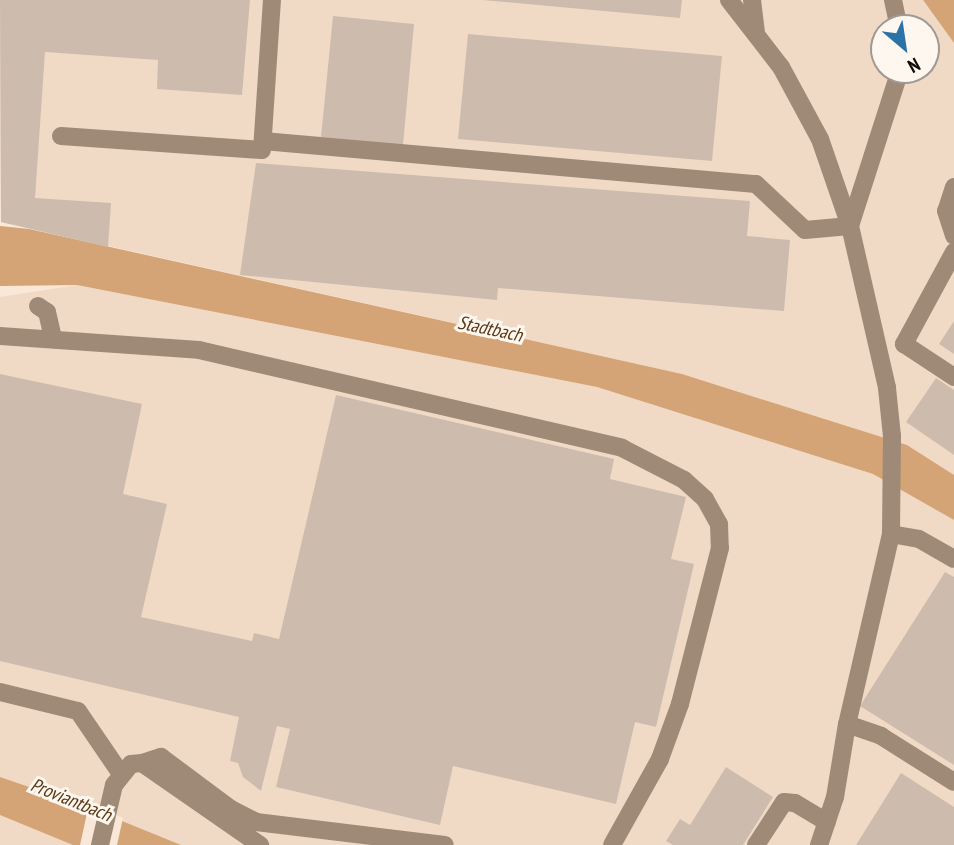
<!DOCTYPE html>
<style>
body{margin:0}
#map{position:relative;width:954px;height:845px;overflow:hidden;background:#f9e7d8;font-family:"PT Sans Narrow",sans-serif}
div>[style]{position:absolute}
.built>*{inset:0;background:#f1dac5}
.water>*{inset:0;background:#d4a376}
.pier>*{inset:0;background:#f9e7d8}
.building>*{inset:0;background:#cdbcad}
.minor>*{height:18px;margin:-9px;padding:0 9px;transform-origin:9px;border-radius:9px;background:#9f8a77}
span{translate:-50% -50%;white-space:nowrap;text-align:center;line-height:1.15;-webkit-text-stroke:6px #fef7f0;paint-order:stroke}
.water-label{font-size:19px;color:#593815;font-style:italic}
.north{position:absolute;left:870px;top:14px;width:70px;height:70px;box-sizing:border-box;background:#fef7f0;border:2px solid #a09993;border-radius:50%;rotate:151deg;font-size:19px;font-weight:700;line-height:28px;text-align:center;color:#120c07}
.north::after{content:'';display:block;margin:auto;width:24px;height:32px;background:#2b72a7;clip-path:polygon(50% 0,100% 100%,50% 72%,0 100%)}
</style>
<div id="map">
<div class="built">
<i style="clip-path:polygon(evenodd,0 0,923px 0,954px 43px,954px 475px,907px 445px,682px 374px,1px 222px,0 0,884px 28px,926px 28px,926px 70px,884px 70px,884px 28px)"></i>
<i style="clip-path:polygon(77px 285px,597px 387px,873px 474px,954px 520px,954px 845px,0 845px,0 297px)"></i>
</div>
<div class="water">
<i style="clip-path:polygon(923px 0,954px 0,954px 43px)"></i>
<i style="clip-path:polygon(0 226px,29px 229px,682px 374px,907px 445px,954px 475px,954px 520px,873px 474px,597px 387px,77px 285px,0 286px)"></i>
<i style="clip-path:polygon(0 777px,90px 808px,181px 845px,73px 845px,0 815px)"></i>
</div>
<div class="pier">
<i style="clip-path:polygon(89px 804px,123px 818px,117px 845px,80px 845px)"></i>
</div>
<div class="building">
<i style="clip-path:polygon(0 0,250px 0,242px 95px,157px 89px,158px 60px,45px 52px,35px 198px,111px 203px,108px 247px,1px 222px)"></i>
<i style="clip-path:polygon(482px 0,682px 0,680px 18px)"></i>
<i style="clip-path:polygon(333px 16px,414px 24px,403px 145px,321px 137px)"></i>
<i style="clip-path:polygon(468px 34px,722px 56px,712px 161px,458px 139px)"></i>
<i style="clip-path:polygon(256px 163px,750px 201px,747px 236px,790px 240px,784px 311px,498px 288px,497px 300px,240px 275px)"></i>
<i style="clip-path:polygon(954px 321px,954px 354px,939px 344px)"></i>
<i style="clip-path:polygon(0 374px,142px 404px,123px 494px,167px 504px,141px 617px,252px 641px,254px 633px,279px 639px,336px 395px,614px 459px,610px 479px,686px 497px,671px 559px,694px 564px,656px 727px,635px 722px,616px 804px,453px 766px,440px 825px,276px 787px,290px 729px,277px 726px,261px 791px,243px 777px,238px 763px,230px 761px,239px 717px,0 661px)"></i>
<i style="clip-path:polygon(936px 378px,954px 390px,954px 455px,906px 422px)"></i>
<i style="clip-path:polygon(945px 572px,954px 577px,954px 765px,860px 706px)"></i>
<i style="clip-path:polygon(726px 767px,773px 797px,743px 845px,673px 845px,666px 841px,680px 819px,690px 825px)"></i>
<i style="clip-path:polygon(901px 773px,954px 807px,954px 845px,856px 845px)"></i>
</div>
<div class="minor">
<i style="left:729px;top:0;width:85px;rotate:52.2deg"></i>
<i style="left:781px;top:67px;width:82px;rotate:61.6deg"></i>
<i style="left:820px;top:139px;width:92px;rotate:71deg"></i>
<i style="left:850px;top:226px;width:166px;rotate:77.1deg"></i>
<i style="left:887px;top:388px;width:48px;rotate:84.1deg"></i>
<i style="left:892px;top:436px;width:98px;rotate:90.6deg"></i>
<i style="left:891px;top:534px;width:195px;rotate:103deg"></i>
<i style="left:847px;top:724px;width:74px;rotate:99.3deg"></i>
<i style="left:835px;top:797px;width:51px;rotate:108.4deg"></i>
<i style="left:752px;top:0;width:31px;rotate:83deg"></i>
<i style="left:893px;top:0;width:29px;rotate:78deg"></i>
<i style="left:61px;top:136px;width:201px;rotate:4deg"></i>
<i style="left:262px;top:150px;width:150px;rotate:-86.2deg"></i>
<i style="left:263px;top:141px;width:495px;rotate:5deg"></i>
<i style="left:756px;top:184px;width:67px;rotate:43.2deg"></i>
<i style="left:805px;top:230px;width:45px;rotate:-5.1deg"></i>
<i style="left:850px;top:226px;width:164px;rotate:-72.2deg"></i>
<i style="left:954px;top:187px;width:25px;rotate:108deg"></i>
<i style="left:946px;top:211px;width:26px;rotate:72deg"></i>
<i style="left:954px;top:252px;width:105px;rotate:118.5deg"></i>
<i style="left:904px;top:344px;width:60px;rotate:33.4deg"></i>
<i style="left:38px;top:306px;width:11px;rotate:34deg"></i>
<i style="left:47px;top:312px;width:28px;rotate:77deg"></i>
<i style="left:0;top:336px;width:199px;rotate:4deg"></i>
<i style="left:199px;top:350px;width:434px;rotate:13deg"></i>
<i style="left:622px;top:448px;width:70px;rotate:27.3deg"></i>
<i style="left:684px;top:480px;width:28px;rotate:42deg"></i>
<i style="left:705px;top:499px;width:29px;rotate:61deg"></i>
<i style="left:719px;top:524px;width:24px;rotate:88deg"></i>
<i style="left:720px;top:548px;width:161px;rotate:104.4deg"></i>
<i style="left:680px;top:704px;width:59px;rotate:110deg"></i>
<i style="left:660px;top:759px;width:98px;rotate:119.2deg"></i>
<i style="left:891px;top:534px;width:28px;rotate:10deg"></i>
<i style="left:919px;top:539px;width:40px;rotate:29.7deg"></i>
<i style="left:0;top:692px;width:80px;rotate:13.7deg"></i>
<i style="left:78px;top:711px;width:76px;rotate:55.7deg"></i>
<i style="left:847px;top:724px;width:36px;rotate:19deg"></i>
<i style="left:881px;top:736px;width:86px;rotate:32.2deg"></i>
<i style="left:142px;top:763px;width:20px;rotate:-18deg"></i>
<i style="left:161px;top:757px;width:87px;rotate:36.6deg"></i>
<i style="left:231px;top:809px;width:28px;rotate:27deg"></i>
<i style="left:256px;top:822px;width:190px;rotate:6.9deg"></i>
<i style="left:100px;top:845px;width:62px;rotate:-76.9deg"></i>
<i style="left:114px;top:785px;width:27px;rotate:-51deg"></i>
<i style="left:131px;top:764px;width:11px;rotate:-5deg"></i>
<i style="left:142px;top:763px;width:144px;rotate:34.8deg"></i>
<i style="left:756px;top:845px;width:51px;rotate:-56.9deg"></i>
<i style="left:784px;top:802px;width:11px;rotate:5deg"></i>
<i style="left:795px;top:803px;width:37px;rotate:31deg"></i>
</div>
<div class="water-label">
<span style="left:490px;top:329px;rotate:12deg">Stadtbach</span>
<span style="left:71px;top:800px;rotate:22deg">Proviantbach</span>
</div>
<div class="north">N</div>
</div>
